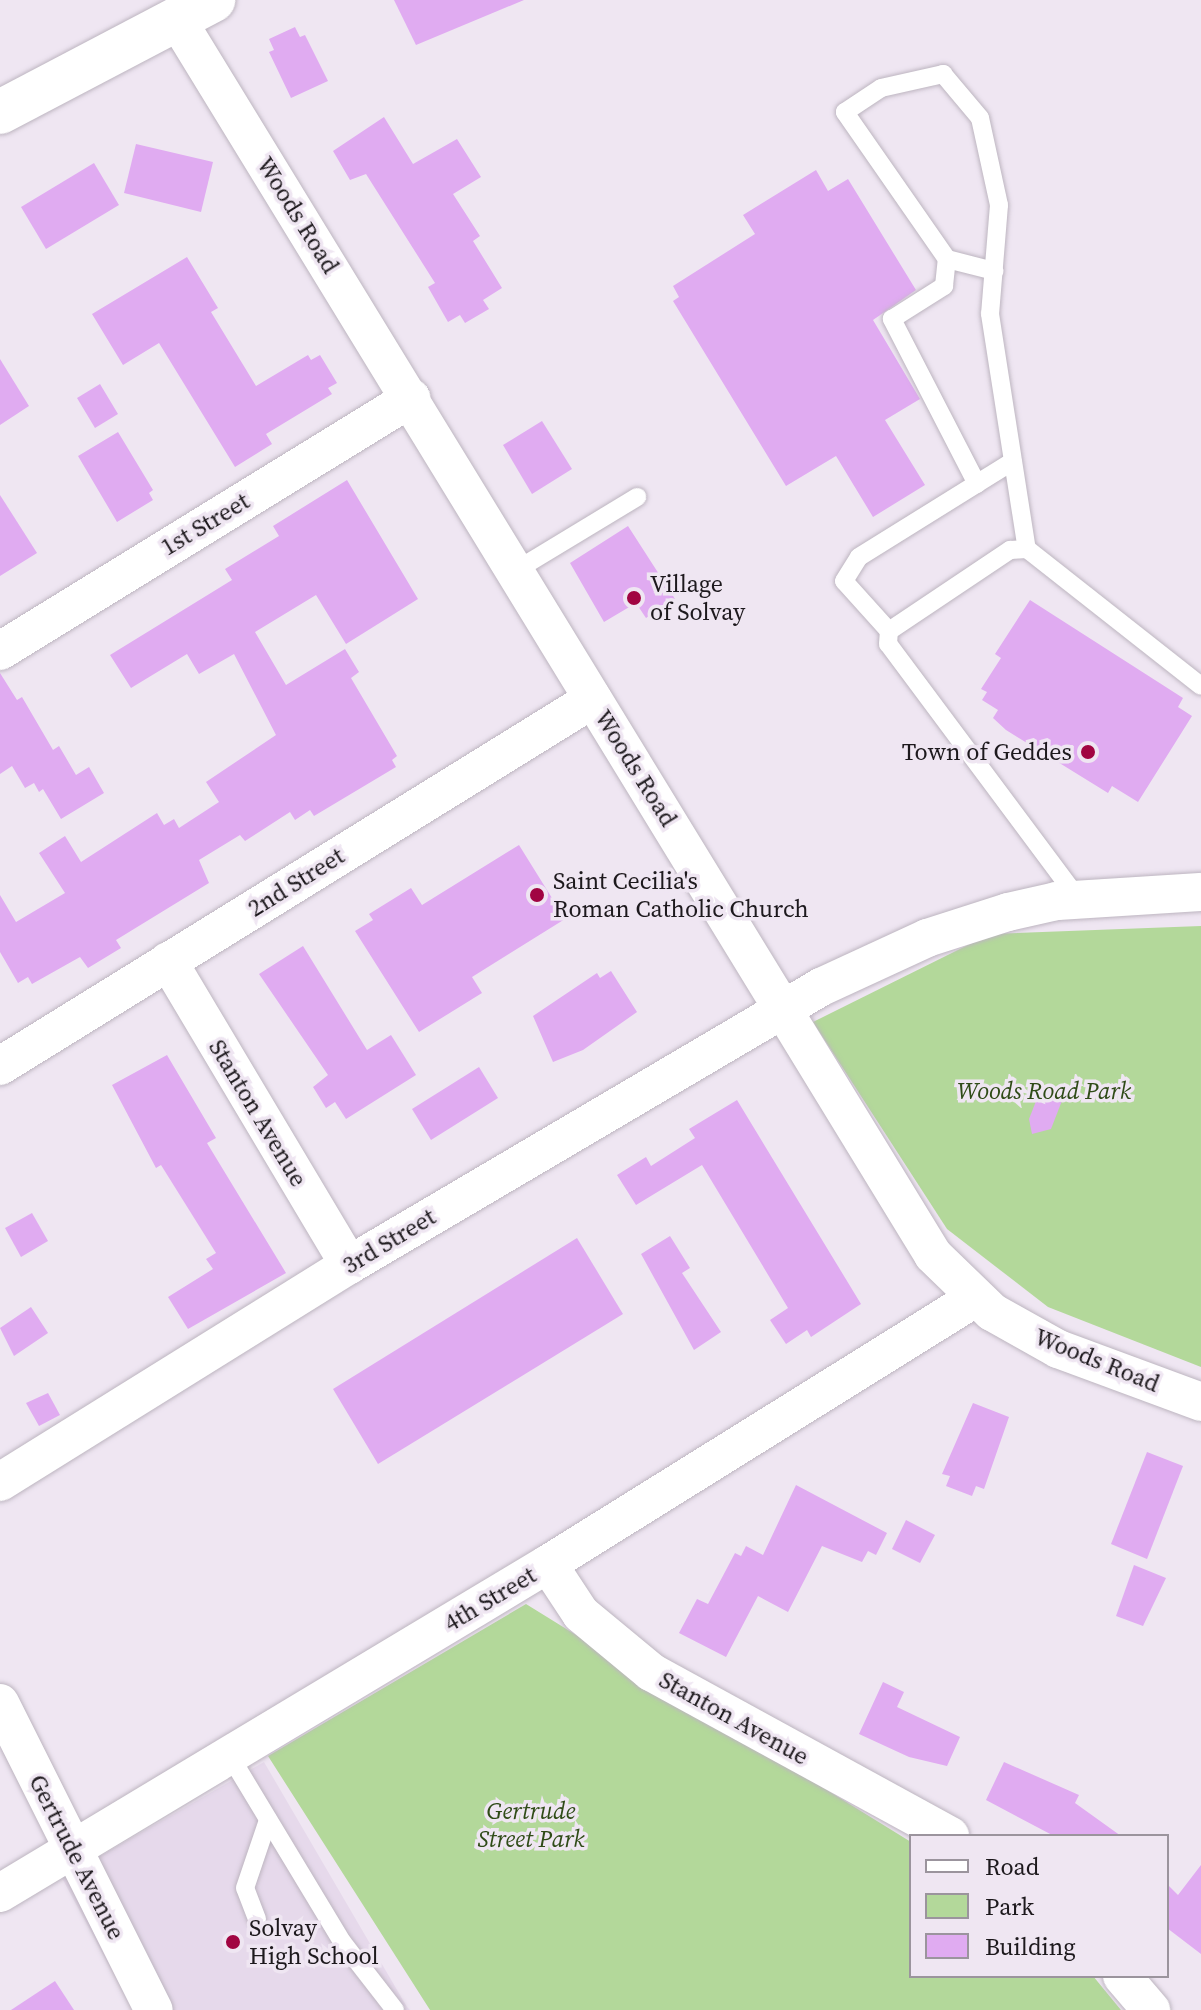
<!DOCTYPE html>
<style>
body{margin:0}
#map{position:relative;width:1201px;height:2010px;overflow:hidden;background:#efe6f2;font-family:"Source Serif 4",serif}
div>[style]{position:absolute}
.built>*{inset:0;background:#e6d9eb}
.green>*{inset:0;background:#b3d89a}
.building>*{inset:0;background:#e0abf1}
.roads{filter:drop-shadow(0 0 2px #bdb5c0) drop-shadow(0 0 2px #bdb5c0)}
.lane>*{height:18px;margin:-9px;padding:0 9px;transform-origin:9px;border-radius:9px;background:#fff}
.street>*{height:38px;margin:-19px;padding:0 19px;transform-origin:19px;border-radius:19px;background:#fff}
.secondary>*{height:44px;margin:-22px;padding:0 22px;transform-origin:22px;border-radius:22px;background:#fff}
.dots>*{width:22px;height:22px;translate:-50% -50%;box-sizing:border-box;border:4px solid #efe6f2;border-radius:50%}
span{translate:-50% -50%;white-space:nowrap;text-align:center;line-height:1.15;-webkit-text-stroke:7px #efe6f2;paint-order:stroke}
.street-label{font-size:24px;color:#1d191d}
.poi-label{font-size:24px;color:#1d191d}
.left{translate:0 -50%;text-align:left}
.right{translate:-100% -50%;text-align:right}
.park-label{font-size:24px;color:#2f4b17;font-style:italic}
.legend{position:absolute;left:909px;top:1834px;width:260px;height:144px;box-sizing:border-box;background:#efe6f2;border:2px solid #9b949d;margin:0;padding:10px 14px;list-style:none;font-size:24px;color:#1d191d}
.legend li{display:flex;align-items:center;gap:16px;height:40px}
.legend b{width:40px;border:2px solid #9b949d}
</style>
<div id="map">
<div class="built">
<i style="clip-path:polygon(264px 1762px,407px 2007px,410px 2010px,133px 2010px,62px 1878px)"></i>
</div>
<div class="green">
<i style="clip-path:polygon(1201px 926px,1201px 1367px,1048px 1307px,947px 1229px,813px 1022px,990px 934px)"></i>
<i style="clip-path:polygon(526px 1604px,911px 1842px,911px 1976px,1093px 1976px,1121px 2010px,430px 2010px,268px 1756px)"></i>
</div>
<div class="building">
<i style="clip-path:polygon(394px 0,524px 0,416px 45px)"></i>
<i style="clip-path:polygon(295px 27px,300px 37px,305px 35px,328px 81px,291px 98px,269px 52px,274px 50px,269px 39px)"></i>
<i style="clip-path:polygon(384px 117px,413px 164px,457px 139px,481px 177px,453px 194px,480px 236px,473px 241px,502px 288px,483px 300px,489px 309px,465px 323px,460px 315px,448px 322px,428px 287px,435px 283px,366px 174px,350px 180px,333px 151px)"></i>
<i style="clip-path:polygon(136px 144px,213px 162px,201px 212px,124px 193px)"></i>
<i style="clip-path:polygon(94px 163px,119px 205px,46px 249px,21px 207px)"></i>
<i style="clip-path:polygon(816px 170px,828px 191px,848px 179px,916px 290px,873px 320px,920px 399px,885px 420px,925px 485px,873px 517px,836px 456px,786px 486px,673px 301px,679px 297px,673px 286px,755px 234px,743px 215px)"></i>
<i style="clip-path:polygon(187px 257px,218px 308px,211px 312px,256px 386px,308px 355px,311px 360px,320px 355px,337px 383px,328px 388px,332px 394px,266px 434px,272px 444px,235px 467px,159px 343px,123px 365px,92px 314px)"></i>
<i style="clip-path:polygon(0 359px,29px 406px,0 425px)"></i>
<i style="clip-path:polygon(100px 384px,118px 414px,95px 428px,77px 398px)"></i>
<i style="clip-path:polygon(542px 421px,572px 469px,532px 494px,503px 445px)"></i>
<i style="clip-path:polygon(118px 432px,153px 490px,149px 493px,153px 500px,117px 522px,78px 456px)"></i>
<i style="clip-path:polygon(347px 480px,418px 599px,346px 644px,316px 595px,255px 632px,286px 685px,345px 649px,359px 672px,351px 678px,397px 756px,392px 760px,396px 767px,314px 816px,310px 810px,295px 820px,290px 812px,245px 841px,240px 835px,199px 860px,209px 883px,116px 940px,121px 948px,88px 968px,80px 957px,32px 984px,28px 977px,18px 983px,0 952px,0 895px,16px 922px,65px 893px,39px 853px,65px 836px,81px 862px,157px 813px,164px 825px,174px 819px,179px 828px,219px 802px,206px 782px,276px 735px,234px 654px,199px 674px,187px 654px,131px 688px,110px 655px,232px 580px,225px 569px,279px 536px,273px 526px)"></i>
<i style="clip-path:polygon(0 495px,37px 553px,0 576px)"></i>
<i style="clip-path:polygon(628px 526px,675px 599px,646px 618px,636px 603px,604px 622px,570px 563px)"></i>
<i style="clip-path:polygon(1030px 600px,1183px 698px,1178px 707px,1192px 716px,1138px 802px,1112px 786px,1108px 793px,1006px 730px,993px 718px,998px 710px,982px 700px,987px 692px,981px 689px,1001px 658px,995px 654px)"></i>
<i style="clip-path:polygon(0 673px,17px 700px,22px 697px,53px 750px,59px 746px,76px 775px,89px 767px,104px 793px,61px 819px,43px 789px,39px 792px,34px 783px,25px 788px,12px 766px,0 774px)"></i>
<i style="clip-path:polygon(519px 845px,565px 919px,472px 977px,482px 993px,419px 1032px,355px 931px,373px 920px,369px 914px,411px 888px,422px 905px)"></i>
<i style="clip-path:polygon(303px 946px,367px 1050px,391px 1035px,416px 1075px,346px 1119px,335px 1102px,326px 1108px,313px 1087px,328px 1075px,259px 974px)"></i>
<i style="clip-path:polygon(611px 971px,637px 1012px,583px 1050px,553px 1062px,533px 1016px,597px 973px,600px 978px)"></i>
<i style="clip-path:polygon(167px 1055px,216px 1138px,207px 1143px,286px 1273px,188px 1329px,168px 1297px,213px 1269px,206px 1259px,216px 1253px,161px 1165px,156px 1168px,112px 1085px)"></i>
<i style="clip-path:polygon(479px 1067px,498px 1098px,431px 1140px,412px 1109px)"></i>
<i style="clip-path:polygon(1049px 1087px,1065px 1093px,1051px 1129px,1032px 1134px,1029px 1119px,1040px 1091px)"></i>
<i style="clip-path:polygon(737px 1100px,861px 1304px,811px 1337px,807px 1330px,786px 1344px,770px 1320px,788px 1308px,702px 1165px,636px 1205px,617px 1175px,646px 1157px,651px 1166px,695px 1138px,689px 1129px)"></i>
<i style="clip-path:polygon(32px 1213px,48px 1241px,21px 1257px,5px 1228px)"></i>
<i style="clip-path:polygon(670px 1236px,690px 1268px,682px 1273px,721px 1332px,694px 1350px,641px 1254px)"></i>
<i style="clip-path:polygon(577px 1238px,623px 1314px,378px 1464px,333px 1389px)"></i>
<i style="clip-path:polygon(31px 1307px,48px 1333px,14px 1356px,0 1328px)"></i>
<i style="clip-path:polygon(48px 1393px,60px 1415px,39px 1426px,26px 1403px)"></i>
<i style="clip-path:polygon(973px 1403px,1009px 1417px,984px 1489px,976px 1486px,972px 1496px,946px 1486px,950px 1476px,942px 1474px)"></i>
<i style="clip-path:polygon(1147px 1452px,1183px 1466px,1147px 1559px,1111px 1544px)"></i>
<i style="clip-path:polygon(796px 1485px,887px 1533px,876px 1555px,868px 1551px,862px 1562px,822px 1546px,788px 1612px,758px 1596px,726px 1657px,679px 1633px,697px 1599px,708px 1604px,735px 1553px,741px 1556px,746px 1546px,763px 1555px)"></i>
<i style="clip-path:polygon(906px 1520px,935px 1535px,920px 1563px,892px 1549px)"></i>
<i style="clip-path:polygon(1134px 1565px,1166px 1578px,1143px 1626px,1116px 1616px)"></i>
<i style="clip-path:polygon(883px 1682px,904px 1692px,897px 1707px,960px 1737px,947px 1766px,909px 1757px,859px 1734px)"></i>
<i style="clip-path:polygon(1004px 1762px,1079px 1795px,1075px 1803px,1121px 1836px,1054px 1836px,986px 1800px)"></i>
<i style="clip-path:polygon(1201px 1865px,1201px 1954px,1167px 1928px,1167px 1884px,1178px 1895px)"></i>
<i style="clip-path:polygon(55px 1981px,74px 2010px,11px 2010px)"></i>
</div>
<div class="roads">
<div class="lane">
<i style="left:947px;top:259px;width:49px;rotate:14.3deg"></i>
<i style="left:977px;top:484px;width:186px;rotate:-117.3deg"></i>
<i style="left:892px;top:319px;width:62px;rotate:-32.4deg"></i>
<i style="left:944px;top:286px;width:27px;rotate:-84deg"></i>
<i style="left:947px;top:259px;width:179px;rotate:-124.8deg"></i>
<i style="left:845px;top:112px;width:43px;rotate:-33.7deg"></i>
<i style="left:881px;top:88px;width:64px;rotate:-12.7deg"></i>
<i style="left:943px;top:74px;width:57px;rotate:49.9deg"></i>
<i style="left:980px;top:118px;width:89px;rotate:77.7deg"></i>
<i style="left:999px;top:205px;width:109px;rotate:94.7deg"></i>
<i style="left:990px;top:314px;width:238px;rotate:81.1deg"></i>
<i style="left:515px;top:571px;width:143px;rotate:-31.2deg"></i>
<i style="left:889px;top:631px;width:67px;rotate:-132deg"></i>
<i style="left:844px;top:581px;width:28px;rotate:-58deg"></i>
<i style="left:859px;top:557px;width:181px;rotate:-31.9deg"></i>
<i style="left:1079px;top:900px;width:319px;rotate:-126.7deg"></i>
<i style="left:888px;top:644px;width:13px;rotate:-86deg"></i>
<i style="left:889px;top:631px;width:146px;rotate:-33.8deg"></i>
<i style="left:1010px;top:550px;width:17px;rotate:-3deg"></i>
<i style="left:1027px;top:549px;width:221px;rotate:38.2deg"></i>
<i style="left:230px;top:1756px;width:218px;rotate:58.9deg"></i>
<i style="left:343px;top:1943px;width:85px;rotate:52.2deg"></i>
<i style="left:257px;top:1919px;width:33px;rotate:-111deg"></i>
<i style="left:245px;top:1888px;width:72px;rotate:-71.3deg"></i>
</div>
<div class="street">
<i style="left:176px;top:18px;width:1450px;rotate:58.53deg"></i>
<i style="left:933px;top:1255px;width:82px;rotate:44deg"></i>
<i style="left:992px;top:1312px;width:76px;rotate:29.3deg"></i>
<i style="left:1058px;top:1349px;width:153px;rotate:20.3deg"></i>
<i style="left:0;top:651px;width:483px;rotate:-31.6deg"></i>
<i style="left:168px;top:961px;width:354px;rotate:59.2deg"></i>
<i style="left:0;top:1066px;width:697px;rotate:-31.75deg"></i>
<i style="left:0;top:1482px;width:411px;rotate:-31.9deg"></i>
<i style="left:349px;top:1265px;width:548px;rotate:-30.5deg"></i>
<i style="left:821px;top:987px;width:117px;rotate:-24.8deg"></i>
<i style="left:927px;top:938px;width:85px;rotate:-17.8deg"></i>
<i style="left:1008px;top:912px;width:50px;rotate:-12.7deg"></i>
<i style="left:1057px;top:901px;width:144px;rotate:-3.6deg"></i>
<i style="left:548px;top:1564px;width:60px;rotate:56.6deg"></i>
<i style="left:581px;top:1614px;width:91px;rotate:39.6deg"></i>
<i style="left:651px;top:1672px;width:341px;rotate:28.7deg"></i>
<i style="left:0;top:1703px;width:343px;rotate:63.4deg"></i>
<i style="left:0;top:1893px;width:639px;rotate:-30.98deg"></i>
<i style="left:548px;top:1564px;width:503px;rotate:-31.92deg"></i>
<i style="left:1122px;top:1976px;width:45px;rotate:49.5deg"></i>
</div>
<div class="secondary">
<i style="left:0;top:112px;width:241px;rotate:-27.7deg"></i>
</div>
</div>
<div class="dots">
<i style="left:634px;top:598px;background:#a10542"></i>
<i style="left:1088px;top:752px;background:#a10542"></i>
<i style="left:537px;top:895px;background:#a10542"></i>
<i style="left:233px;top:1942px;background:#a10542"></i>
</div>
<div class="street-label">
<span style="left:298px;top:215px;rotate:58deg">Woods Road</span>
<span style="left:205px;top:524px;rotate:-31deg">1st Street</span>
<span style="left:636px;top:768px;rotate:58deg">Woods Road</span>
<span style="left:296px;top:882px;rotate:-32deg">2nd Street</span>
<span style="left:258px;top:1113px;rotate:59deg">Stanton Avenue</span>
<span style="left:389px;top:1241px;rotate:-31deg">3rd Street</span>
<span style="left:1097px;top:1360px;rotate:22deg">Woods Road</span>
<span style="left:490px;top:1599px;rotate:-31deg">4th Street</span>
<span style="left:734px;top:1718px;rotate:29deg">Stanton Avenue</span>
<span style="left:77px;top:1857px;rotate:63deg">Gertrude Avenue</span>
</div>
<div class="poi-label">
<span class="left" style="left:650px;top:598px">Village<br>of Solvay</span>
<span class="right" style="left:1072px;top:752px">Town of Geddes</span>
<span class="left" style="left:553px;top:895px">Saint Cecilia's<br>Roman Catholic Church</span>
<span class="left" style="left:249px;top:1942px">Solvay<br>High School</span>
</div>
<div class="park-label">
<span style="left:1044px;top:1091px">Woods Road Park</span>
<span style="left:531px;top:1825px">Gertrude<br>Street Park</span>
</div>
<ul class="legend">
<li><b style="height:10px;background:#fff"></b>Road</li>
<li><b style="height:22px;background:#b3d89a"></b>Park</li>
<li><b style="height:22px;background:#e0abf1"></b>Building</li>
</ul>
</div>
